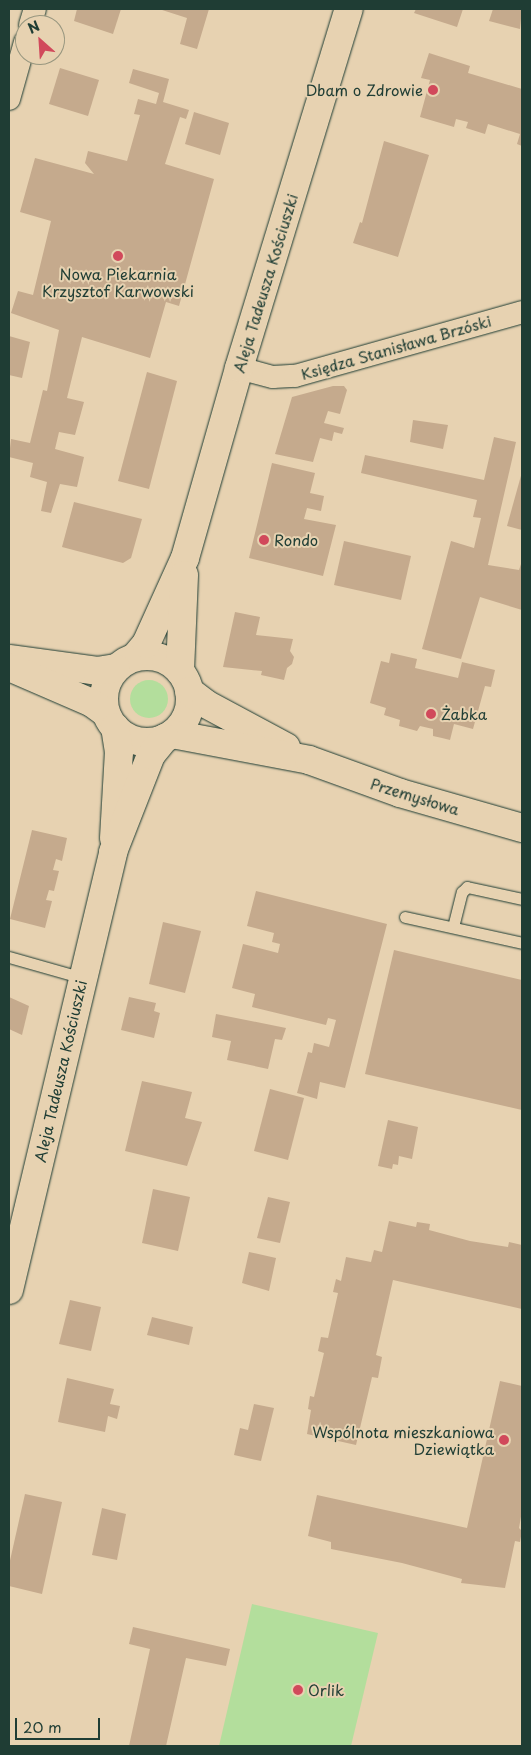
<!DOCTYPE html>
<meta charset="utf-8">
<style>
body{margin:0}
#map{position:relative;width:531px;height:1755px;overflow:hidden;background:#e7d2b1;font-family:"Playpen Sans",sans-serif}
div>[style]{position:absolute}
.green>*{inset:0;background:#b3de9c}
.round{border-radius:50%}
.building>*{inset:0;background:#c5aa8d}
.roads{filter:drop-shadow(0 0 1px #1f3d34) drop-shadow(0 0 1px #1f3d34)}
.service>*{height:11px;margin:-5.5px;padding:0 5.5px;transform-origin:5.5px;border-radius:5.5px;background:#e7d2b1}
.minor>*{height:22px;margin:-11px;padding:0 11px;transform-origin:11px;border-radius:11px;background:#e7d2b1}
.tertiary>*{height:28px;margin:-14px;padding:0 14px;transform-origin:14px;border-radius:14px;background:#e7d2b1}
.tertiary>.ring{margin:-14px;padding:0;box-sizing:content-box;background:none;border:28px solid #e7d2b1;border-radius:50%}
.dots>*{width:14px;height:14px;translate:-50% -50%;box-sizing:border-box;border:2px solid #e7d2b1;border-radius:50%}
span{translate:-50% -50%;white-space:nowrap;text-align:center;line-height:1.15;-webkit-text-stroke:4px #e7d2b1;paint-order:stroke}
.poi-label{font-size:15px;color:#1f3d34}
.right{translate:-100% -50%;text-align:right}
.left{translate:0 -50%;text-align:left}
.street-label{font-size:15px;color:#1f3d34}
.frame{position:absolute;inset:0;border:10px solid #1f3d34;pointer-events:none}
.north{position:absolute;left:15px;top:15px;width:50px;height:50px;box-sizing:border-box;background:#e7d2b1;border:1px solid #97967f;border-radius:50%;rotate:334deg;font-size:14px;font-weight:700;line-height:20px;text-align:center;color:#1f3d34}
.north::after{content:'';display:block;margin:auto;width:18px;height:22px;background:#d1495b;clip-path:polygon(50% 0,100% 100%,50% 72%,0 100%)}
.scale{position:absolute;left:15px;top:1718px;width:85px;height:22px;box-sizing:border-box;border:2px solid #1f3d34;border-top:0;padding-left:6px;font-size:15px;line-height:18px;white-space:nowrap;color:#1f3d34;-webkit-text-stroke:4px #e7d2b1;paint-order:stroke}
</style>
<div id="map">
<div class="green">
<i class="round" style="left:130px;top:680px;width:38px;height:38px"></i>
<i style="clip-path:polygon(252px 1604px,378px 1633px,351px 1746px,219px 1746px)"></i>
</div>
<div class="building">
<i style="clip-path:polygon(77px 9px,121px 9px,113px 34px,74px 21px)"></i>
<i style="clip-path:polygon(159px 9px,209px 9px,197px 49px,180px 44px,187px 18px)"></i>
<i style="clip-path:polygon(416px 9px,463px 9px,457px 27px,414px 13px)"></i>
<i style="clip-path:polygon(493px 9px,522px 9px,520px 29px,489px 21px)"></i>
<i style="clip-path:polygon(429px 53px,470px 66px,468px 73px,522px 89px,522px 146px,517px 144px,520px 134px,488px 124px,485px 134px,466px 128px,468px 122px,456px 119px,454px 127px,420px 117px,430px 80px,421px 78px)"></i>
<i style="clip-path:polygon(60px 68px,99px 80px,88px 116px,49px 104px)"></i>
<i style="clip-path:polygon(133px 69px,169px 79px,163px 102px,189px 110px,186px 119px,180px 117px,165px 164px,214px 179px,179px 306px,166px 302px,150px 358px,82px 337px,67px 398px,84px 402px,75px 435px,59px 432px,55px 449px,84px 457px,77px 487px,60px 484px,51px 513px,41px 511px,47px 482px,30px 477px,33px 463px,9px 457px,11px 439px,30px 443px,43px 390px,47px 391px,59px 330px,11px 313px,18px 291px,33px 295px,51px 221px,20px 212px,35px 158px,94px 174px,85px 163px,88px 151px,127px 161px,140px 115px,134px 114px,138px 99px,156px 104px,159px 93px,129px 83px)"></i>
<i style="clip-path:polygon(194px 112px,229px 123px,220px 155px,185px 144px)"></i>
<i style="clip-path:polygon(384px 141px,429px 155px,398px 257px,353px 243px,360px 222px,362px 223px)"></i>
<i style="clip-path:polygon(9px 336px,30px 342px,22px 378px,9px 375px)"></i>
<i style="clip-path:polygon(147px 372px,177px 381px,149px 489px,118px 481px)"></i>
<i style="clip-path:polygon(333px 386px,344px 386px,347px 390px,340px 414px,328px 411px,324px 423px,344px 428px,342px 434px,334px 432px,332px 441px,320px 438px,313px 462px,275px 454px,292px 397px)"></i>
<i style="clip-path:polygon(413px 420px,448px 425px,443px 449px,410px 442px)"></i>
<i style="clip-path:polygon(494px 437px,516px 442px,488px 565px,519px 570px,522px 561px,522px 610px,480px 597px,461px 659px,422px 649px,451px 541px,474px 548px,481px 518px,473px 517px,477px 500px,361px 473px,365px 455px,484px 480px)"></i>
<i style="clip-path:polygon(272px 463px,315px 473px,310px 493px,324px 496px,321px 511px,307px 508px,304px 519px,336px 525px,323px 576px,249px 558px)"></i>
<i style="clip-path:polygon(522px 472px,522px 530px,507px 526px)"></i>
<i style="clip-path:polygon(74px 502px,142px 519px,131px 558px,123px 563px,62px 547px)"></i>
<i style="clip-path:polygon(344px 541px,411px 556px,401px 600px,334px 585px)"></i>
<i style="clip-path:polygon(235px 612px,260px 617px,256px 635px,293px 639px,290px 651px,294px 657px,292px 664px,287px 668px,284px 680px,261px 675px,262px 671px,223px 667px)"></i>
<i style="clip-path:polygon(391px 653px,417px 659px,415px 668px,458px 678px,462px 662px,495px 670px,491px 687px,485px 686px,473px 729px,454px 724px,450px 740px,442px 738px,433px 736px,433px 729px,420px 726px,417px 731px,399px 726px,400px 720px,384px 715px,386px 708px,370px 703px,381px 661px,389px 663px)"></i>
<i style="clip-path:polygon(32px 830px,67px 838px,62px 861px,56px 859px,53px 870px,59px 871px,54px 891px,49px 890px,46px 900px,52px 901px,45px 928px,10px 919px)"></i>
<i style="clip-path:polygon(256px 891px,387px 924px,345px 1088px,320px 1082px,317px 1099px,297px 1093px,308px 1052px,312px 1053px,314px 1043px,329px 1047px,336px 1020px,328px 1018px,326px 1025px,252px 1007px,255px 994px,232px 988px,243px 944px,278px 953px,280px 944px,272px 942px,274px 933px,247px 926px)"></i>
<i style="clip-path:polygon(163px 922px,201px 931px,185px 993px,149px 984px)"></i>
<i style="clip-path:polygon(394px 950px,522px 980px,522px 1110px,365px 1074px)"></i>
<i style="clip-path:polygon(9px 997px,29px 1006px,22px 1035px,9px 1029px)"></i>
<i style="clip-path:polygon(129px 997px,156px 1003px,154px 1011px,160px 1013px,154px 1038px,121px 1030px)"></i>
<i style="clip-path:polygon(216px 1014px,286px 1028px,282px 1040px,275px 1039px,268px 1069px,227px 1060px,231px 1041px,212px 1037px)"></i>
<i style="clip-path:polygon(142px 1081px,192px 1092px,185px 1118px,202px 1122px,187px 1166px,125px 1151px)"></i>
<i style="clip-path:polygon(270px 1089px,304px 1098px,288px 1160px,254px 1151px)"></i>
<i style="clip-path:polygon(388px 1120px,418px 1127px,412px 1159px,399px 1156px,398px 1165px,393px 1164px,392px 1169px,378px 1166px)"></i>
<i style="clip-path:polygon(153px 1189px,190px 1197px,178px 1251px,142px 1243px)"></i>
<i style="clip-path:polygon(268px 1197px,290px 1202px,280px 1243px,257px 1238px)"></i>
<i style="clip-path:polygon(389px 1221px,416px 1227px,417px 1222px,430px 1224px,429px 1230px,470px 1241px,508px 1247px,509px 1242px,522px 1245px,522px 1309px,393px 1280px,376px 1355px,382px 1357px,378px 1378px,372px 1377px,356px 1445px,307px 1434px,311px 1410px,308px 1409px,310px 1396px,314px 1397px,324px 1353px,318px 1351px,321px 1337px,328px 1338px,338px 1293px,333px 1292px,336px 1279px,341px 1281px,346px 1257px,371px 1262px,374px 1250px,382px 1252px)"></i>
<i style="clip-path:polygon(249px 1252px,276px 1258px,269px 1291px,242px 1283px)"></i>
<i style="clip-path:polygon(70px 1300px,101px 1307px,91px 1351px,59px 1344px)"></i>
<i style="clip-path:polygon(152px 1317px,193px 1327px,189px 1345px,147px 1335px)"></i>
<i style="clip-path:polygon(67px 1378px,114px 1389px,110px 1404px,120px 1406px,117px 1419px,108px 1416px,105px 1432px,58px 1422px)"></i>
<i style="clip-path:polygon(500px 1381px,522px 1386px,522px 1511px,519px 1528px,522px 1531px,520px 1542px,515px 1541px,505px 1588px,461px 1583px,462px 1579px,402px 1563px,331px 1549px,331px 1542px,308px 1536px,317px 1495px,467px 1528px)"></i>
<i style="clip-path:polygon(254px 1404px,274px 1408px,261px 1461px,234px 1455px,240px 1428px,248px 1430px)"></i>
<i style="clip-path:polygon(25px 1494px,62px 1502px,42px 1594px,9px 1586px,9px 1565px)"></i>
<i style="clip-path:polygon(102px 1508px,126px 1514px,117px 1560px,92px 1555px)"></i>
<i style="clip-path:polygon(133px 1627px,230px 1649px,226px 1666px,186px 1658px,166px 1746px,129px 1746px,150px 1649px,129px 1644px)"></i>
</div>
<div class="roads">
<div class="service">
<i style="left:405px;top:917px;width:120px;rotate:12.5deg"></i>
<i style="left:453px;top:927px;width:36px;rotate:-76deg"></i>
<i style="left:462px;top:892px;width:7px;rotate:-45deg"></i>
<i style="left:467px;top:887px;width:56px;rotate:12.3deg"></i>
<i style="left:9px;top:957px;width:77px;rotate:15.8deg"></i>
</div>
<div class="minor">
<i style="left:30px;top:25px;width:17px;rotate:-73deg"></i>
<i style="left:9px;top:99px;width:59px;rotate:-74.3deg"></i>
<i style="left:239px;top:368px;width:35px;rotate:15deg"></i>
<i style="left:273px;top:377px;width:22px;rotate:-3deg"></i>
<i style="left:295px;top:376px;width:236px;rotate:-15.7deg"></i>
</div>
<div class="tertiary">
<i class="ring" style="left:104px;top:656px;width:58px;height:58px"></i>
<i style="left:135px;top:657px;width:17px;rotate:-50deg"></i>
<i style="left:146px;top:644px;width:94px;rotate:-65.6deg"></i>
<i style="left:185px;top:558px;width:198px;rotate:-74.1deg"></i>
<i style="left:239px;top:368px;width:375px;rotate:-73deg"></i>
<i style="left:11px;top:659px;width:87px;rotate:7.9deg"></i>
<i style="left:97px;top:671px;width:19px;rotate:-9deg"></i>
<i style="left:9px;top:667px;width:90px;rotate:23.4deg"></i>
<i style="left:92px;top:703px;width:17px;rotate:36deg"></i>
<i style="left:180px;top:671px;width:96px;rotate:-87.6deg"></i>
<i style="left:189px;top:691px;width:21px;rotate:37deg"></i>
<i style="left:206px;top:704px;width:91px;rotate:28.3deg"></i>
<i style="left:172px;top:734px;width:139px;rotate:10.7deg"></i>
<i style="left:309px;top:760px;width:97px;rotate:19.9deg"></i>
<i style="left:400px;top:793px;width:127px;rotate:16deg"></i>
<i style="left:114px;top:838px;width:86px;rotate:-86.7deg"></i>
<i style="left:119px;top:752px;width:25px;rotate:-99deg"></i>
<i style="left:9px;top:1290px;width:450px;rotate:-76.6deg"></i>
<i style="left:113px;top:852px;width:104px;rotate:-68.6deg"></i>
<i style="left:151px;top:755px;width:22px;rotate:-51deg"></i>
</div>
</div>
<div class="dots">
<i style="left:433px;top:90px;background:#d1495b"></i>
<i style="left:118px;top:256px;background:#d1495b"></i>
<i style="left:264px;top:540px;background:#d1495b"></i>
<i style="left:431px;top:714px;background:#d1495b"></i>
<i style="left:504px;top:1440px;background:#d1495b"></i>
<i style="left:298px;top:1690px;background:#d1495b"></i>
</div>
<div class="poi-label">
<span class="right" style="left:423px;top:90px">Dbam o Zdrowie</span>
<span style="left:118px;top:282px">Nowa Piekarnia<br>Krzysztof Karwowski</span>
<span class="left" style="left:274px;top:540px">Rondo</span>
<span class="left" style="left:441px;top:714px">Żabka</span>
<span class="right" style="left:494px;top:1440px">Wspólnota mieszkaniowa<br>Dziewiątka</span>
<span class="left" style="left:308px;top:1690px">Orlik</span>
</div>
<div class="street-label">
<span style="left:265px;top:283px;rotate:-73deg">Aleja Tadeusza Kościuszki</span>
<span style="left:396px;top:347px;rotate:-16deg">Księdza Stanisława Brzóski</span>
<span style="left:415px;top:796px;rotate:17deg">Przemysłowa</span>
<span style="left:60px;top:1071px;rotate:-77deg">Aleja Tadeusza Kościuszki</span>
</div>
<div class="frame"></div>
<div class="north">N</div>
<div class="scale">20 m</div>
</div>
